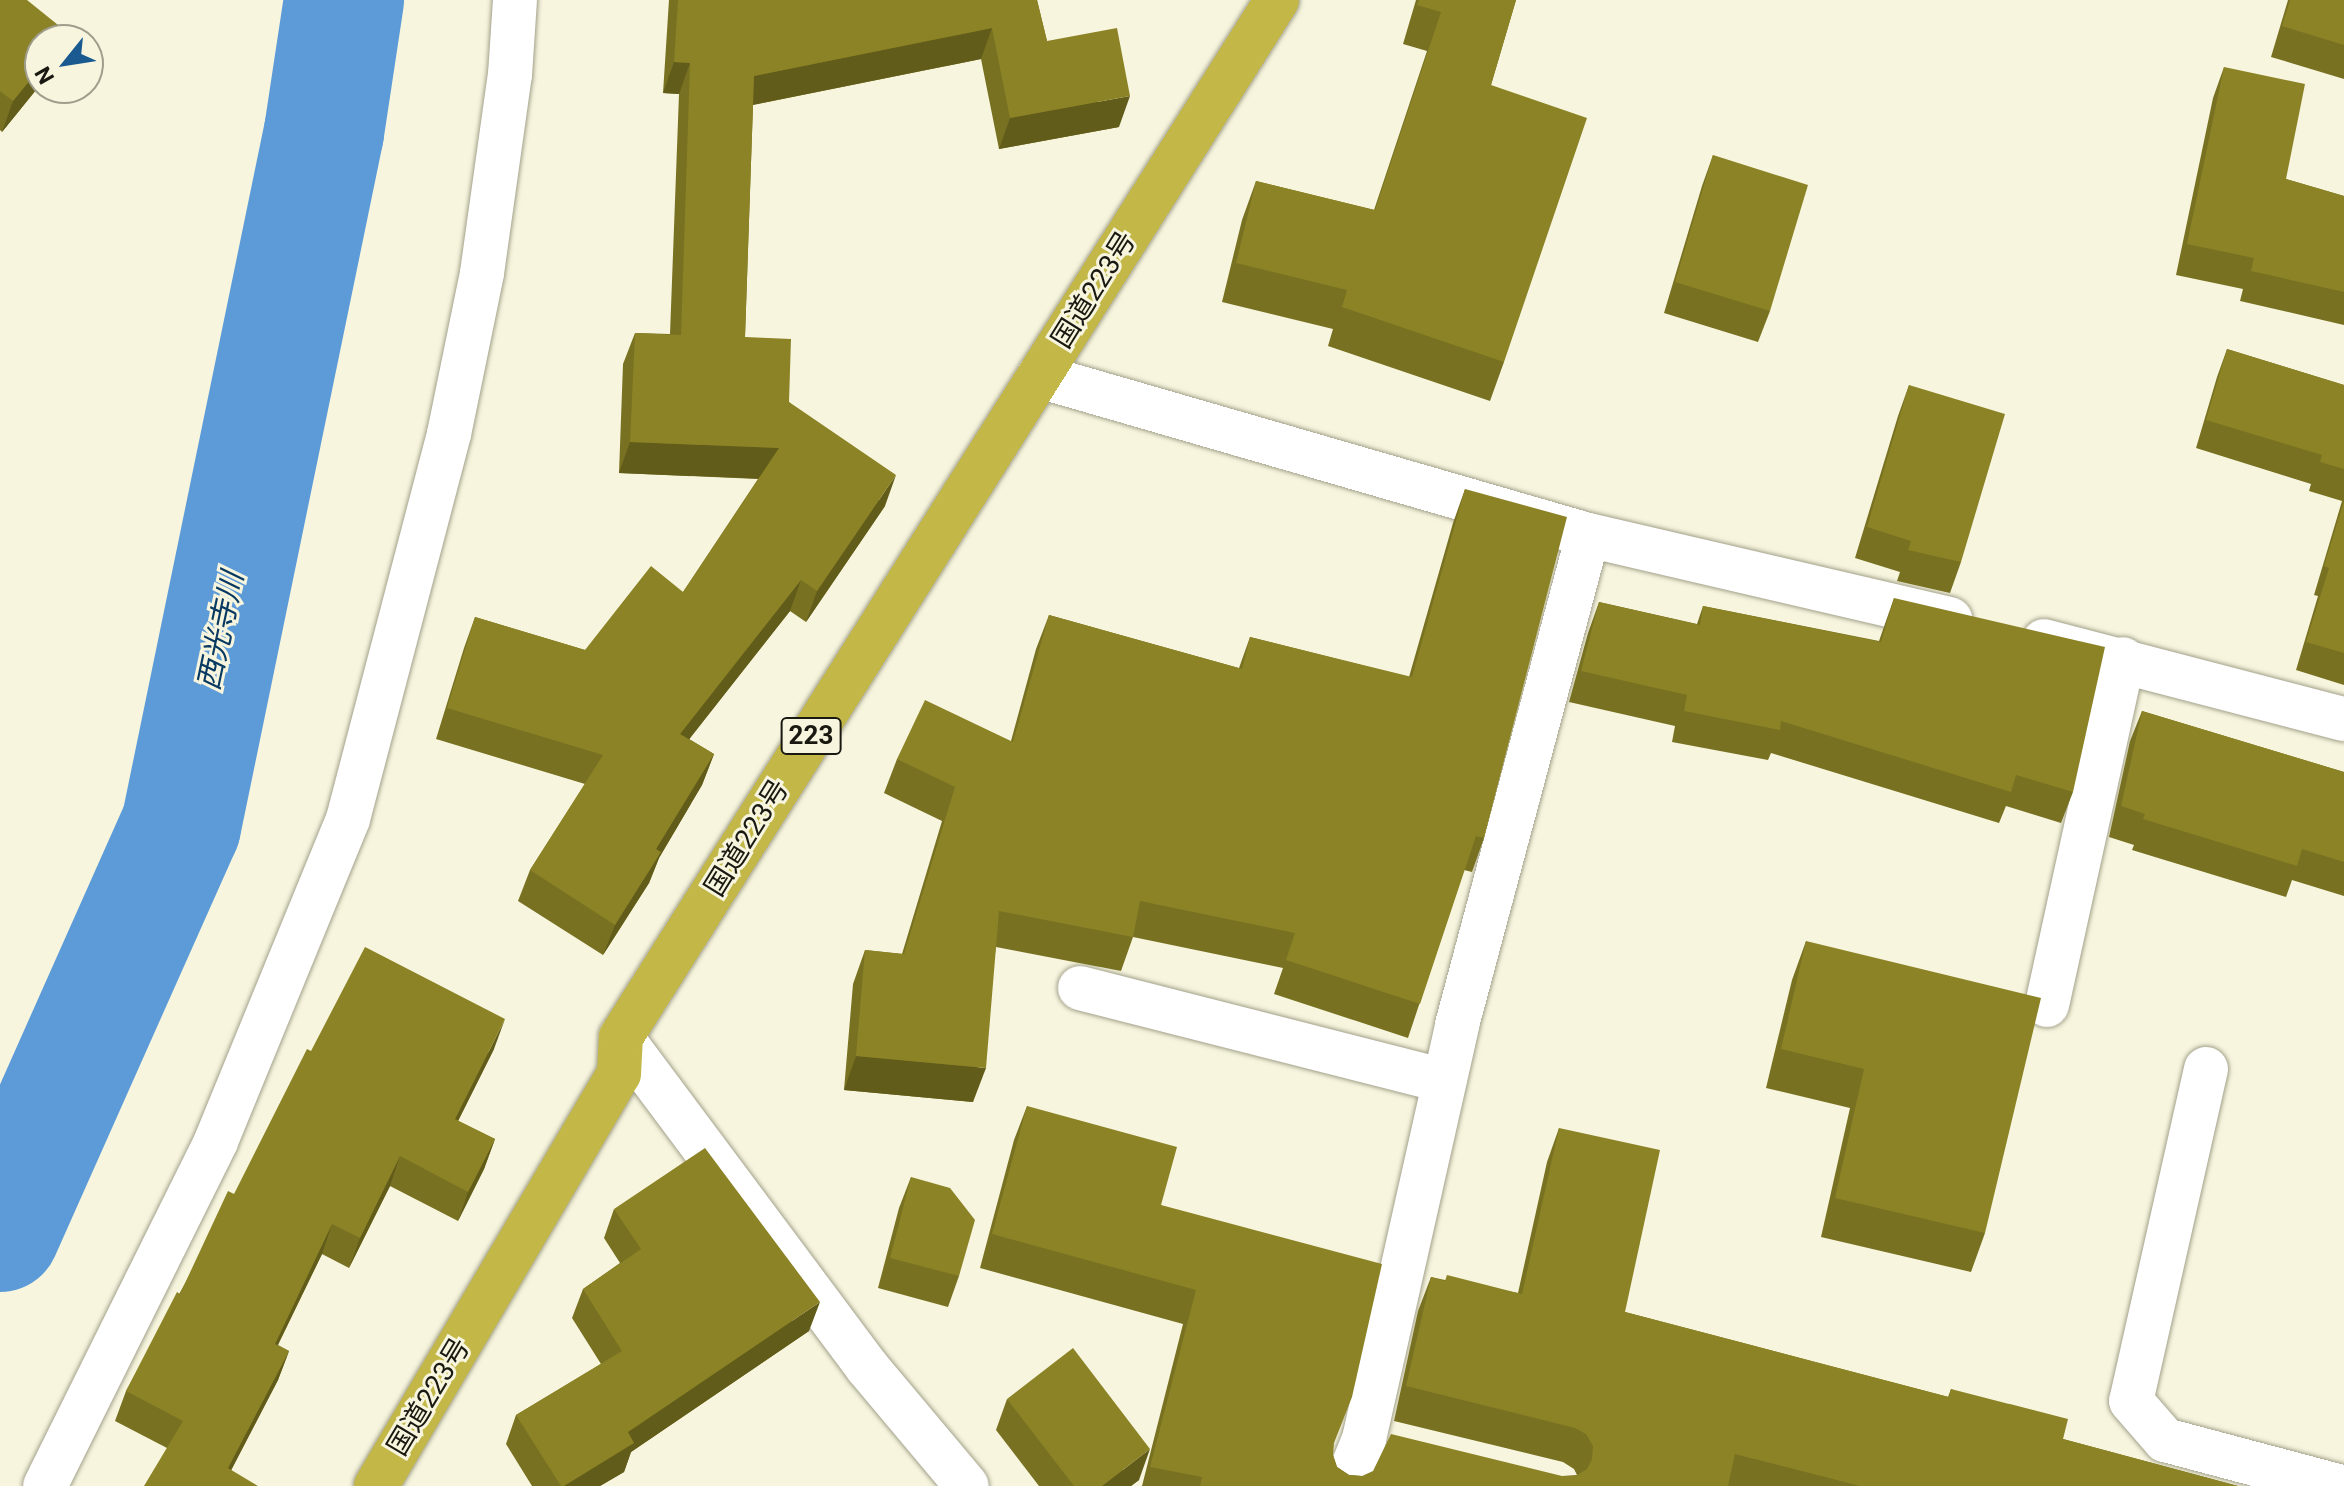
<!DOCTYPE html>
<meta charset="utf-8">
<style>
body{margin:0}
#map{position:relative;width:2344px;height:1486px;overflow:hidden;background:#f7f5de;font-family:Roboto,"Noto Sans JP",sans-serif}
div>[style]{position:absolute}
.river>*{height:120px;margin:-60px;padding:0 60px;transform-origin:60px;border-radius:60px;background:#5c9bd8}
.roads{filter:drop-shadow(0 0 2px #a3a18b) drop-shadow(0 0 2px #a3a18b)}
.minor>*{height:44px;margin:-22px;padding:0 22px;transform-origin:22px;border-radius:22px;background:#fff}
.trunk>*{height:44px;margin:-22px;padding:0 22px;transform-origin:22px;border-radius:22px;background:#c3b847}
.wall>*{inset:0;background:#787121}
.shaded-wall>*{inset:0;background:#625c1b}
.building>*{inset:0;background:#8c8326}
span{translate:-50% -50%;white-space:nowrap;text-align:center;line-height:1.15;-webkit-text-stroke:6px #f7f5de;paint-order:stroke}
.shield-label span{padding:2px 6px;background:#f7f5de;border:2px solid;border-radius:6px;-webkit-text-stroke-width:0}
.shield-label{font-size:26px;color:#1a1911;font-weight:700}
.street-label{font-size:28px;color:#1a1911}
.water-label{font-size:30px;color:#083961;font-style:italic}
.north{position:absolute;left:24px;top:24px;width:80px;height:80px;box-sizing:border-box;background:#f7f5de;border:2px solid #9f9d8c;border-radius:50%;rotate:240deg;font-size:22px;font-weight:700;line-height:32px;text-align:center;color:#1a1911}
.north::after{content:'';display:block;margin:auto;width:28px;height:36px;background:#1a5a90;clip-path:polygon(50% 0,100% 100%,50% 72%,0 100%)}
</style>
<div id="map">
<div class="river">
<i style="left:0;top:1232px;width:445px;rotate:-66deg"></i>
<i style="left:181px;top:826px;width:709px;rotate:-78.36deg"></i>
<i style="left:324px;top:132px;width:134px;rotate:-81.4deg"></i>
</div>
<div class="roads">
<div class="minor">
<i style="left:1039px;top:376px;width:572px;rotate:16.15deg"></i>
<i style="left:1588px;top:535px;width:372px;rotate:13.1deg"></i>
<i style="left:2044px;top:641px;width:310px;rotate:14.6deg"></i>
<i style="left:1080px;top:988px;width:376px;rotate:14.3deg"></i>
<i style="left:2047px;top:1005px;width:354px;rotate:-77.6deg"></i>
<i style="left:621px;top:1037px;width:412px;rotate:53.3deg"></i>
<i style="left:867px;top:1367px;width:155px;rotate:50deg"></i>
<i style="left:2206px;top:1069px;width:340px;rotate:102.7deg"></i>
<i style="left:2131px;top:1401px;width:52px;rotate:48.9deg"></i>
<i style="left:2165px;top:1440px;width:179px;rotate:14.9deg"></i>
<i style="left:45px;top:1486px;width:385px;rotate:-63.6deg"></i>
<i style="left:216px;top:1141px;width:348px;rotate:-67.7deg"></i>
<i style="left:348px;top:819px;width:398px;rotate:-75.3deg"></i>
<i style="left:449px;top:434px;width:164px;rotate:-78.4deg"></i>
<i style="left:482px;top:273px;width:200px;rotate:-82deg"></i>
<i style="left:510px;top:75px;width:75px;rotate:-86.2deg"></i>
<i style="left:1345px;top:1486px;width:51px;rotate:-68deg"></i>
<i style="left:1364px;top:1439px;width:424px;rotate:-77.3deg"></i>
<i style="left:1457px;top:1025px;width:507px;rotate:-75.03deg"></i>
</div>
<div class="trunk">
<i style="left:376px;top:1486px;width:478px;rotate:-59.5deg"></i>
<i style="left:619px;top:1074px;width:37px;rotate:-87deg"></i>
<i style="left:621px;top:1037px;width:1227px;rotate:-57.68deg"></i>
</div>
</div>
<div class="wall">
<i style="clip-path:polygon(0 0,68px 33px,66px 40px,40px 40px,40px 85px,2px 132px,0 130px)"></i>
<i style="clip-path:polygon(669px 0,1037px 0,1047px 41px,1119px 127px,999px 149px,981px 59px,753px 105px,745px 337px,789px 402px,885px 506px,806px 622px,790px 611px,689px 739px,714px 754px,702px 785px,659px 858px,649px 883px,603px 955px,518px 901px,530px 870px,585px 784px,436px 739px,464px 648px,475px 617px,585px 650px,683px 592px,758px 479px,619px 473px,623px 364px,635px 333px,670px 334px,679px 94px,663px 93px)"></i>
<i style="clip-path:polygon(1416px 0,1516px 0,1491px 85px,1504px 362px,1490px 401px,1328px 346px,1333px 329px,1222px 302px,1242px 220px,1256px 181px,1374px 210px,1427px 51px,1403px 44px)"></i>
<i style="clip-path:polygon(2288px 0,2344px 0,2344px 79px,2271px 57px)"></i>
<i style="clip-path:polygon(2224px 67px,2286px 179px,2344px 196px,2344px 325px,2240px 301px,2243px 289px,2176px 275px,2213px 98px)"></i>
<i style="clip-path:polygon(1713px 155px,1770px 311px,1758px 342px,1664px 313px,1702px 186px)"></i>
<i style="clip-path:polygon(2227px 349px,2344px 385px,2344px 685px,2296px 670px,2318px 596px,2314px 595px,2342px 501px,2309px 491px,2311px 484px,2196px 448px,2217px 377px)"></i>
<i style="clip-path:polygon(1909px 385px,1961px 562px,1950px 593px,1897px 581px,1900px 572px,1855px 558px,1898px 416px)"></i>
<i style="clip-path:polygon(1465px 489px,1484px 838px,1472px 872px,1464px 870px,1408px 1038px,1274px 994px,1283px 968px,1133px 937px,1121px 971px,996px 947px,973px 1102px,844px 1090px,853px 984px,865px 950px,902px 954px,942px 821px,884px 793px,897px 759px,1011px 741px,1036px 649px,1049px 615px,1239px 668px,1250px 637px,1409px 677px,1453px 523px)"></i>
<i style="clip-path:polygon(1894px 598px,2073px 792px,2061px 823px,2006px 806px,1999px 823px,1771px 753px,1768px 760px,1672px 742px,1675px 726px,1569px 702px,1588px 633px,1599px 602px,1697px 624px,1703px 606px,1879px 641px)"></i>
<i style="clip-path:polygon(2142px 711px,2344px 772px,2344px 896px,2292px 880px,2286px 897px,2132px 850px,2134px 845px,2109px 837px,2130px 741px)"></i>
<i style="clip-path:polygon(1806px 941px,1985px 1233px,1971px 1272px,1821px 1237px,1850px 1108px,1766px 1088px,1792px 980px)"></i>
<i style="clip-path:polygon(494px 1049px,458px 1121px,495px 1139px,484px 1169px,458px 1221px,390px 1186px,349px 1268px,322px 1254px,278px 1345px,289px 1351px,278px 1380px,231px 1470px,167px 1448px,115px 1421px,126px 1391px,234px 1194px)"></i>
<i style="clip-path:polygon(1027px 1106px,1161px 1205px,1333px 1448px,1333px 1455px,1337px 1467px,1349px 1475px,1362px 1476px,1562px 1476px,1577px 1475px,1574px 1469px,1563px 1462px,1394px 1421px,1418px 1311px,1431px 1277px,1445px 1280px,1518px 1293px,1547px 1162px,1559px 1128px,1625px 1312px,1948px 1397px,1951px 1389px,2063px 1439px,2238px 1486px,1142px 1486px,1183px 1324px,980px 1268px,1014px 1140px)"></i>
<i style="clip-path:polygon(911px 1177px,959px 1276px,948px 1307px,878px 1288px,899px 1208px)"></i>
<i style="clip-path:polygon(614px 1209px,809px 1331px,631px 1452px,624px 1472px,600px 1486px,532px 1486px,506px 1444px,516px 1415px,601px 1364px,572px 1318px,583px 1289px,620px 1263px,604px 1238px)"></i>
<i style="clip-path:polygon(1007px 1399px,1139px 1480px,1131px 1486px,1039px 1486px,996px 1430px)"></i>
</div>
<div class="shaded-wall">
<i style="clip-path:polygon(992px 28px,981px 59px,742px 107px,754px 76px)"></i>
<i style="clip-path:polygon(674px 62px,690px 63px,679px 94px,663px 93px)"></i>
<i style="clip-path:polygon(40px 68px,40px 85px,2px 132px,13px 101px)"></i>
<i style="clip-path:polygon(1130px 96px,1119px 127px,999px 149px,1010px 118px)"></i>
<i style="clip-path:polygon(630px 442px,779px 448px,768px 479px,619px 473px)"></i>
<i style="clip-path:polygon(896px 475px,885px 506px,806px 622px,817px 591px)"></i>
<i style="clip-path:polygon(801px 580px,790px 611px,669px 765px,680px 734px)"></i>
<i style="clip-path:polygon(714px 754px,702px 785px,659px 858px,649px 883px,603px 955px,615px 925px,656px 849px)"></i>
<i style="clip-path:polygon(505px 1019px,494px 1049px,444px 1149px,455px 1119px)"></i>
<i style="clip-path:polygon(856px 1056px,986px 1068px,973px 1102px,844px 1090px)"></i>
<i style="clip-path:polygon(495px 1139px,484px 1169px,458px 1221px,468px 1192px)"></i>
<i style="clip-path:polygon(400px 1156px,390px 1186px,349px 1268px,360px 1238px)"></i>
<i style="clip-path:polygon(332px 1224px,322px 1254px,264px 1373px,275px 1344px)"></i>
<i style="clip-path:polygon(820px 1302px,809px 1331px,631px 1452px,624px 1472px,600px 1486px,564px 1486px,628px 1432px)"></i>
<i style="clip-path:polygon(289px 1351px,278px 1380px,223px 1486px,228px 1468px)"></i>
<i style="clip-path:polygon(1150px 1449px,1139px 1480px,1131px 1486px,1102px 1486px)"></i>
</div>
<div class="building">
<i style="clip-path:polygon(0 0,27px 0,68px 33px,63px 40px,40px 40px,40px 68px,13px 101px,0 91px)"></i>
<i style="clip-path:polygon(678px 0,1037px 0,1047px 41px,1117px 28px,1130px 96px,1010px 118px,992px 28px,754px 76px,745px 337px,791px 339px,789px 402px,896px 475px,817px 591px,801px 580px,680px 734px,714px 754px,656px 849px,661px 852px,615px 925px,530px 870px,603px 755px,447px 708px,475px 617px,585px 650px,651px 566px,683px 592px,779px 448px,630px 442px,635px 333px,681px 335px,690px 63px,674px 62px)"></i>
<i style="clip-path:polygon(1419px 0,1516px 0,1491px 85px,1587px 118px,1504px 362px,1342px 307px,1347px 290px,1236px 263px,1256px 181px,1375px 210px,1441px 12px,1417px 5px)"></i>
<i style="clip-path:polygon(2290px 0,2344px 0,2344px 45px,2282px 26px)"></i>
<i style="clip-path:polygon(2224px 67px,2305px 84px,2286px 179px,2344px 196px,2344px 292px,2251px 271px,2254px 258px,2187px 244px)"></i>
<i style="clip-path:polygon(1713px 155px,1808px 185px,1770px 311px,1675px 282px)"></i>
<i style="clip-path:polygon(2227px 349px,2344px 385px,2344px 469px,2320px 462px,2322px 455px,2206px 420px)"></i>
<i style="clip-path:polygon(1909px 385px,2005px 414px,1961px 562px,1908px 550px,1911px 541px,1867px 527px)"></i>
<i style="clip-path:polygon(1465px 489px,1567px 517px,1484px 838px,1476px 836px,1420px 1004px,1286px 960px,1295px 933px,1140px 901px,1133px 937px,999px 911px,986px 1068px,856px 1056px,865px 950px,904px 954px,955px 787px,897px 759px,925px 700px,1013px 742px,1049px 615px,1242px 669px,1250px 637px,1412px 677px)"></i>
<i style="clip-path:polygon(2344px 501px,2344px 653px,2306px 642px,2329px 568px,2324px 566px)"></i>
<i style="clip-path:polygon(1894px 598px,2105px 647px,2073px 792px,2016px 775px,2011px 792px,1781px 721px,1780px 730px,1684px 711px,1687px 695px,1581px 671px,1599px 602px,1700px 625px,1703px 606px,1881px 642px)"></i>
<i style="clip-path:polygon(2142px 711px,2344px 772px,2344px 862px,2302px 849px,2297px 866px,2143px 819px,2145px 814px,2121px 806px)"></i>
<i style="clip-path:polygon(1806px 941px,2041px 998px,1985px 1233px,1835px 1198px,1864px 1069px,1781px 1049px)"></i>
<i style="clip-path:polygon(365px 947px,505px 1019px,455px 1119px,495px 1139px,468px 1192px,400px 1156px,360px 1238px,332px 1224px,275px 1344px,289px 1351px,228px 1468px,258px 1486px,144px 1486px,183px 1421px,126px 1391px,177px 1292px,180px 1294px,228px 1191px,234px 1194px,307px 1049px,311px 1051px)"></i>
<i style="clip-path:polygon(1027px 1106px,1177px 1147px,1161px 1205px,1382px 1264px,1352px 1397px,1334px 1443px,1333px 1455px,1337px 1467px,1349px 1475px,1362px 1476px,1373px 1471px,1391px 1434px,1562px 1476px,1576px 1476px,1587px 1469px,1592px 1459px,1593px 1446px,1586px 1434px,1575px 1428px,1406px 1386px,1431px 1277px,1445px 1281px,1447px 1275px,1522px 1294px,1559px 1128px,1660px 1150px,1625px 1312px,1949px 1397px,1951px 1389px,2068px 1419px,2063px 1439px,2238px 1486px,1860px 1486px,1735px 1454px,1728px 1486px,1200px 1486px,1202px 1477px,1150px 1467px,1196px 1290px,992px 1234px)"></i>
<i style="clip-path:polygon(705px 1148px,820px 1302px,628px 1432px,634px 1443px,564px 1486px,561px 1486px,516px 1415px,622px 1351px,583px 1289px,641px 1249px,614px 1209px)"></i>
<i style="clip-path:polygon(911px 1177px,950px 1188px,975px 1220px,959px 1276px,890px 1258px)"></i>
<i style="clip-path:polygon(1073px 1348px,1150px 1449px,1102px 1486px,1074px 1486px,1007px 1399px)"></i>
</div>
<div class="shield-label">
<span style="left:811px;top:736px">223</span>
</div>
<div class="street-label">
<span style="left:1094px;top:290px;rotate:-58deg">国道223号</span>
<span style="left:747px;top:838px;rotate:-58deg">国道223号</span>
<span style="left:429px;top:1397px;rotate:-59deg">国道223号</span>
</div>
<div class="water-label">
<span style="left:221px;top:631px;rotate:-78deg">西光寺川</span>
</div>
<div class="north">N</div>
</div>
